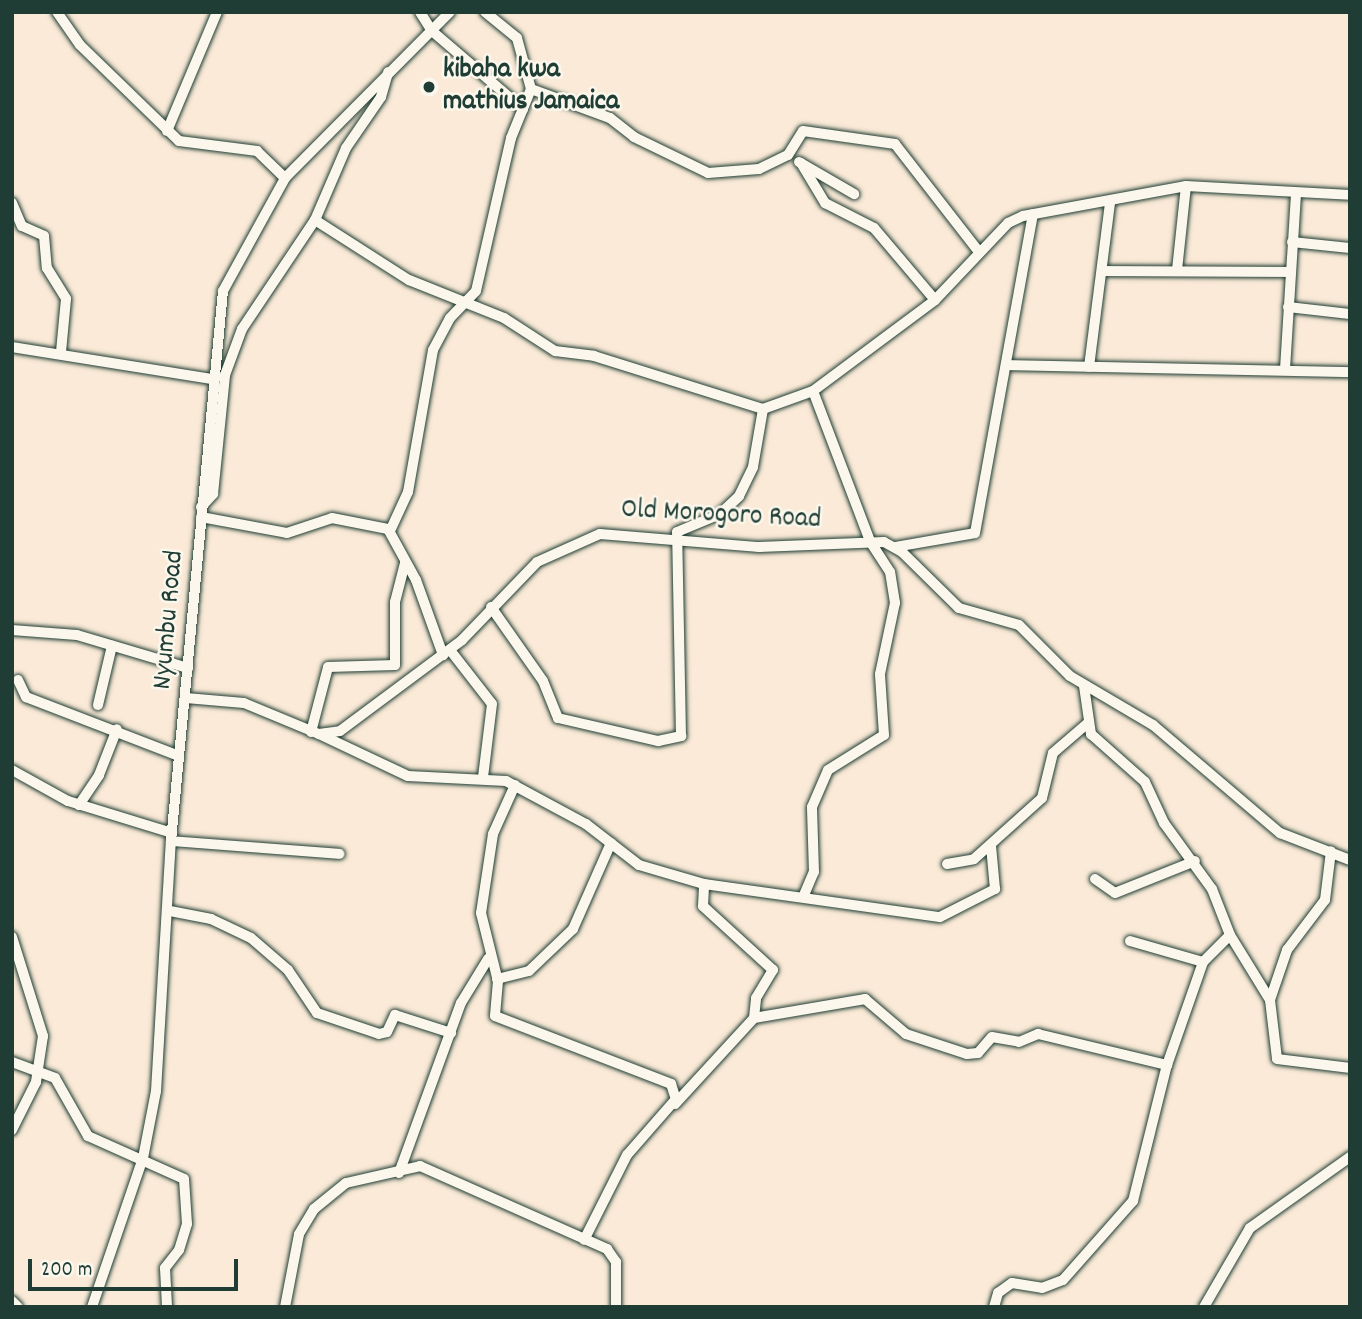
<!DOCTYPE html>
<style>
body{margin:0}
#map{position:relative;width:1362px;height:1319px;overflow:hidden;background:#faead7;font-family:Dekko,sans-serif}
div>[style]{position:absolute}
.roads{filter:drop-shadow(0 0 2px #1f3d34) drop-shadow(0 0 2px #1f3d34)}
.minor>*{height:10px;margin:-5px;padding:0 5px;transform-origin:5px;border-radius:5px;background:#fbf7ec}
.dots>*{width:19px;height:19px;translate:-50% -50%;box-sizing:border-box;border:4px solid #fbf7ec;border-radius:50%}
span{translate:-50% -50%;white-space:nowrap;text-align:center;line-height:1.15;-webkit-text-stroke:5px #fbf7ec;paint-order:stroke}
.poi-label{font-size:28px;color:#1f3d34;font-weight:700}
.left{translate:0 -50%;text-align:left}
.street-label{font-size:28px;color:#1f3d34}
.frame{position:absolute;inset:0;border:14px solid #1f3d34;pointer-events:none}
.scale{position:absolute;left:28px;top:1259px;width:210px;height:32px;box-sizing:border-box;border:4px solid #1f3d34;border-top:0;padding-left:9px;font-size:21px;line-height:24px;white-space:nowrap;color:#1f3d34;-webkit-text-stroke:5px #fbf7ec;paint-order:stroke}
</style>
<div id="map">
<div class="roads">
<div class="minor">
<i style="left:57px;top:12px;width:40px;rotate:55.1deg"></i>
<i style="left:80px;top:45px;width:138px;rotate:44.1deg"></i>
<i style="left:179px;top:141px;width:79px;rotate:7.3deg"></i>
<i style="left:257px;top:151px;width:39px;rotate:44deg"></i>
<i style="left:420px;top:12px;width:22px;rotate:58deg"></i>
<i style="left:432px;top:31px;width:120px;rotate:40.6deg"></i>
<i style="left:531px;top:89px;width:84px;rotate:20.2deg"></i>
<i style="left:610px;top:118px;width:31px;rotate:38deg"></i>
<i style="left:634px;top:137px;width:82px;rotate:25.9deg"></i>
<i style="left:708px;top:173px;width:51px;rotate:-4.5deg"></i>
<i style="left:759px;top:169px;width:32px;rotate:-26deg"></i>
<i style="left:788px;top:155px;width:28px;rotate:-58deg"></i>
<i style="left:803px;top:131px;width:93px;rotate:8deg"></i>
<i style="left:895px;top:144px;width:137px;rotate:52.1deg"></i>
<i style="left:167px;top:131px;width:129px;rotate:-67.2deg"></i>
<i style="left:799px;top:162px;width:64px;rotate:30.2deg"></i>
<i style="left:801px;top:163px;width:47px;rotate:59deg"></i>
<i style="left:825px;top:203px;width:55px;rotate:27deg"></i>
<i style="left:874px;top:228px;width:94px;rotate:49.7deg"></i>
<i style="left:12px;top:203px;width:25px;rotate:67deg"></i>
<i style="left:22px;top:226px;width:24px;rotate:24deg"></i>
<i style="left:44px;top:236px;width:32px;rotate:85deg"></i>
<i style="left:47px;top:268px;width:36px;rotate:58deg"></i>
<i style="left:66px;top:299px;width:53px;rotate:95.4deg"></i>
<i style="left:315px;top:220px;width:112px;rotate:32.6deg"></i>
<i style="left:409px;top:280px;width:102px;rotate:21.8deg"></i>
<i style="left:504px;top:318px;width:61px;rotate:32.9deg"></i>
<i style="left:555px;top:351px;width:39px;rotate:7deg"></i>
<i style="left:594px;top:356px;width:177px;rotate:17.4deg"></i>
<i style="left:1292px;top:242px;width:58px;rotate:5.9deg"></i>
<i style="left:1177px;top:270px;width:84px;rotate:-83.9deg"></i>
<i style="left:1102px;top:271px;width:188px;rotate:0.3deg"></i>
<i style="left:1288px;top:307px;width:62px;rotate:6.4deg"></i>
<i style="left:12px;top:347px;width:202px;rotate:9.1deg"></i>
<i style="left:1008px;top:365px;width:342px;rotate:1.2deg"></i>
<i style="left:1089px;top:367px;width:166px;rotate:-82.7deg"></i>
<i style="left:1285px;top:369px;width:175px;rotate:-86.4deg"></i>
<i style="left:201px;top:507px;width:18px;rotate:-47deg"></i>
<i style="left:213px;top:494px;width:120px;rotate:-84.2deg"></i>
<i style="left:225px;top:375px;width:49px;rotate:-69.7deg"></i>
<i style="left:242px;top:329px;width:131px;rotate:-56.2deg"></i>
<i style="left:315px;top:220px;width:78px;rotate:-66.7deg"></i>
<i style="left:346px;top:148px;width:62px;rotate:-55.5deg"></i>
<i style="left:381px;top:97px;width:26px;rotate:-74deg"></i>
<i style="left:201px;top:517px;width:87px;rotate:10.5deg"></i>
<i style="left:287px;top:533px;width:47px;rotate:-18.4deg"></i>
<i style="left:332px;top:518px;width:57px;rotate:11.1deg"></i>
<i style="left:388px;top:529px;width:58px;rotate:61.2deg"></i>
<i style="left:416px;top:580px;width:80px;rotate:70.2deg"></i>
<i style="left:390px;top:531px;width:43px;rotate:-65.2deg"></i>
<i style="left:408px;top:492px;width:144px;rotate:-80deg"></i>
<i style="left:433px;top:350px;width:36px;rotate:-62deg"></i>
<i style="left:450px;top:318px;width:37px;rotate:-46deg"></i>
<i style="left:476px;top:291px;width:157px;rotate:-77.1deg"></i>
<i style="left:511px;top:138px;width:53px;rotate:-67.8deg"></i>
<i style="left:531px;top:89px;width:53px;rotate:-105.4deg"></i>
<i style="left:517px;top:38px;width:41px;rotate:-140.9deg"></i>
<i style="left:895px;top:547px;width:81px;rotate:-9.9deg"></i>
<i style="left:975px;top:533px;width:324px;rotate:-79.7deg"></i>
<i style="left:491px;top:607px;width:90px;rotate:54.9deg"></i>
<i style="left:543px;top:681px;width:40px;rotate:68deg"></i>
<i style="left:558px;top:718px;width:103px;rotate:13deg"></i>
<i style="left:658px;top:741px;width:24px;rotate:-12deg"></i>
<i style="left:681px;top:736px;width:204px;rotate:-91.1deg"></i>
<i style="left:677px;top:532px;width:47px;rotate:-22.7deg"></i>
<i style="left:720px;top:514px;width:26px;rotate:-43deg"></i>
<i style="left:739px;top:496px;width:32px;rotate:-64deg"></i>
<i style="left:753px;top:467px;width:59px;rotate:-80.2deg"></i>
<i style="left:763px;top:409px;width:53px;rotate:-19.8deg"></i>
<i style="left:813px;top:391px;width:152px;rotate:-36.7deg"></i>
<i style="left:935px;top:300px;width:106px;rotate:-46.5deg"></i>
<i style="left:1008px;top:223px;width:17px;rotate:-25deg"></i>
<i style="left:1023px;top:216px;width:166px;rotate:-10.4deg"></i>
<i style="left:1186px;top:186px;width:164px;rotate:3.1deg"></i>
<i style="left:12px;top:630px;width:65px;rotate:4.4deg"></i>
<i style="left:77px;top:635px;width:116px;rotate:16.6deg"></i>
<i style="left:450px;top:650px;width:68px;rotate:52.1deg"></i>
<i style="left:492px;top:704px;width:74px;rotate:97deg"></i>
<i style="left:18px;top:680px;width:19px;rotate:65deg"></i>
<i style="left:26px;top:697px;width:164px;rotate:21.1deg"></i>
<i style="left:1084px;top:686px;width:49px;rotate:81.7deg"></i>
<i style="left:1091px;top:734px;width:72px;rotate:41.6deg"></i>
<i style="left:1145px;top:782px;width:45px;rotate:65.1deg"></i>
<i style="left:1164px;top:823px;width:82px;rotate:54deg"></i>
<i style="left:1212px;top:889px;width:49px;rotate:68.6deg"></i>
<i style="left:1230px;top:935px;width:76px;rotate:58.4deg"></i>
<i style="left:1270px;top:1000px;width:59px;rotate:83.2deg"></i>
<i style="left:1277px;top:1059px;width:74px;rotate:7deg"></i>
<i style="left:186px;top:698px;width:58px;rotate:4.9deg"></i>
<i style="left:244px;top:703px;width:81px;rotate:22.5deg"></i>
<i style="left:319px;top:734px;width:21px;rotate:-8deg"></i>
<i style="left:340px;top:731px;width:152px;rotate:-36.7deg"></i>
<i style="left:462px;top:640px;width:108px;rotate:-46.1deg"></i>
<i style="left:537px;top:562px;width:69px;rotate:-24deg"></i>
<i style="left:600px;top:534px;width:160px;rotate:4.7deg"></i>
<i style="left:759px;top:547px;width:125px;rotate:-2.3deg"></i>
<i style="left:884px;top:542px;width:21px;rotate:29deg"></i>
<i style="left:902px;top:552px;width:80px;rotate:44.5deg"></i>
<i style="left:959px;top:608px;width:62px;rotate:15.8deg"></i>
<i style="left:1019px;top:625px;width:72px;rotate:45deg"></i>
<i style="left:1070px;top:676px;width:96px;rotate:30.6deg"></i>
<i style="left:1153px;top:725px;width:167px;rotate:40.4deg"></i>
<i style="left:1280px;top:833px;width:75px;rotate:21.1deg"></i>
<i style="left:98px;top:705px;width:61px;rotate:-76.7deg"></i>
<i style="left:311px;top:732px;width:67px;rotate:-75.3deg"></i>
<i style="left:328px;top:667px;width:67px;rotate:-1.7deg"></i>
<i style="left:395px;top:665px;width:63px;rotate:-90deg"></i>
<i style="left:395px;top:602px;width:40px;rotate:-75.6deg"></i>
<i style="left:319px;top:734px;width:98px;rotate:25.3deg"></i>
<i style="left:408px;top:776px;width:98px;rotate:2.9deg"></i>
<i style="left:506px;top:781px;width:91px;rotate:28.3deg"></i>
<i style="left:586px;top:824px;width:67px;rotate:37.7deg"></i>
<i style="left:639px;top:865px;width:68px;rotate:16.3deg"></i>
<i style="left:704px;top:884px;width:238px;rotate:8deg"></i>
<i style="left:940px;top:917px;width:62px;rotate:-27deg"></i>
<i style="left:995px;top:889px;width:43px;rotate:-95.3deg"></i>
<i style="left:12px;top:770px;width:64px;rotate:29deg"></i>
<i style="left:68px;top:801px;width:109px;rotate:17.1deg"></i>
<i style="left:515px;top:785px;width:54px;rotate:114.2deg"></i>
<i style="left:493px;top:834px;width:80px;rotate:98.6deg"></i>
<i style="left:481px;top:913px;width:70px;rotate:76deg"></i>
<i style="left:498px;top:981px;width:35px;rotate:95deg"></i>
<i style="left:495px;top:1016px;width:189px;rotate:21.1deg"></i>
<i style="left:671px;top:1084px;width:16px;rotate:72deg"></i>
<i style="left:676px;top:1099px;width:74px;rotate:131.2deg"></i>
<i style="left:627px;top:1155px;width:95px;rotate:116.8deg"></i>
<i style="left:79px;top:805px;width:36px;rotate:-56deg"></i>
<i style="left:99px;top:775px;width:49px;rotate:-68.6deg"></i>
<i style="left:171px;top:841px;width:169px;rotate:4.4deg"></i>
<i style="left:947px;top:864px;width:27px;rotate:-10deg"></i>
<i style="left:974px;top:859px;width:91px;rotate:-41.9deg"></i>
<i style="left:1042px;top:798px;width:46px;rotate:-76.3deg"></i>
<i style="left:1053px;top:753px;width:46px;rotate:-40.6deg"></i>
<i style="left:1095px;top:879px;width:24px;rotate:35deg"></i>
<i style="left:1115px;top:893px;width:86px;rotate:-21.8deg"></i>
<i style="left:804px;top:895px;width:25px;rotate:-67deg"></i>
<i style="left:814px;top:872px;width:65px;rotate:-91.8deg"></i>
<i style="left:812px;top:807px;width:40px;rotate:-66.6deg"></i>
<i style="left:828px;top:770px;width:66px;rotate:-32deg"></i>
<i style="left:884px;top:735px;width:61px;rotate:-93.8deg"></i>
<i style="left:880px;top:674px;width:73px;rotate:-78.1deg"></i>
<i style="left:895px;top:603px;width:31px;rotate:-99deg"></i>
<i style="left:890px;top:572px;width:37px;rotate:-123deg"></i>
<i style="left:870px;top:541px;width:160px;rotate:-110.8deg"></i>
<i style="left:170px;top:911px;width:42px;rotate:11deg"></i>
<i style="left:211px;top:919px;width:44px;rotate:25.4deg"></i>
<i style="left:251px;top:938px;width:49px;rotate:40.9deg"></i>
<i style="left:288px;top:970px;width:52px;rotate:56deg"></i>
<i style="left:317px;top:1013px;width:65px;rotate:18.7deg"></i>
<i style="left:379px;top:1034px;width:8px;rotate:-14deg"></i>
<i style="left:387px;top:1032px;width:19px;rotate:-65deg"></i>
<i style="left:395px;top:1015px;width:59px;rotate:17.8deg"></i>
<i style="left:12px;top:937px;width:104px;rotate:72.6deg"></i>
<i style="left:43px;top:1036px;width:47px;rotate:98.7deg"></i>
<i style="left:36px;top:1082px;width:54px;rotate:116.6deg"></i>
<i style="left:1130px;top:941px;width:76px;rotate:16deg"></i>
<i style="left:497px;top:979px;width:33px;rotate:-14deg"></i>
<i style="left:529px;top:971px;width:61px;rotate:-43.7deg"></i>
<i style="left:573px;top:929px;width:94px;rotate:-66.2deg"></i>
<i style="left:1270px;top:1000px;width:53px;rotate:-71.2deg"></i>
<i style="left:1287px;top:950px;width:63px;rotate:-52.8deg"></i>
<i style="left:1325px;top:900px;width:49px;rotate:-83deg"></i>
<i style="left:754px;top:1018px;width:113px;rotate:-9.7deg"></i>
<i style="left:865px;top:999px;width:54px;rotate:40.5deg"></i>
<i style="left:906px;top:1034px;width:64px;rotate:18.2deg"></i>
<i style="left:967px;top:1054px;width:11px;rotate:-5deg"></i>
<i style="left:978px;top:1053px;width:21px;rotate:-49deg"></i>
<i style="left:992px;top:1037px;width:27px;rotate:10deg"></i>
<i style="left:1019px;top:1042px;width:21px;rotate:-23deg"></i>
<i style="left:1038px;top:1034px;width:133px;rotate:13.5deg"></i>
<i style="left:1167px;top:1065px;width:109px;rotate:-70.7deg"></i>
<i style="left:1203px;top:962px;width:38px;rotate:-45deg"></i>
<i style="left:12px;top:1062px;width:46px;rotate:20.4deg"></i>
<i style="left:55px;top:1078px;width:67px;rotate:60.4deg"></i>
<i style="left:88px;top:1136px;width:105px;rotate:24.1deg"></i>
<i style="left:184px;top:1179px;width:45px;rotate:86.2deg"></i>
<i style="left:187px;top:1224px;width:27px;rotate:107deg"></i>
<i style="left:179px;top:1250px;width:23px;rotate:128deg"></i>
<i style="left:165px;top:1268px;width:39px;rotate:87deg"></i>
<i style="left:675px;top:1104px;width:117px;rotate:-47.4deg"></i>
<i style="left:754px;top:1018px;width:20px;rotate:-84deg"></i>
<i style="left:756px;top:998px;width:33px;rotate:-59deg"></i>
<i style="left:773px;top:970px;width:95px;rotate:-137.6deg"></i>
<i style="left:703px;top:906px;width:22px;rotate:-87deg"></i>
<i style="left:399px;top:1173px;width:181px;rotate:-70deg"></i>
<i style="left:461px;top:1003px;width:52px;rotate:-58.5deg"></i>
<i style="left:12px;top:1301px;width:8px;rotate:45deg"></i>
<i style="left:92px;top:1307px;width:157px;rotate:-71.1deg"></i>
<i style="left:143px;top:1158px;width:68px;rotate:-79deg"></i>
<i style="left:156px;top:1091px;width:250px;rotate:-86.6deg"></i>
<i style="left:171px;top:841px;width:552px;rotate:-84.6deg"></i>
<i style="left:223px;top:291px;width:129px;rotate:-61.2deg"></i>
<i style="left:285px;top:178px;width:234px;rotate:-45.2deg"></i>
<i style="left:285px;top:1307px;width:74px;rotate:-79.1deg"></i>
<i style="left:299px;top:1234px;width:29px;rotate:-59deg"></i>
<i style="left:314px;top:1209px;width:41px;rotate:-39.1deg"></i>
<i style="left:346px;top:1183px;width:76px;rotate:-12.9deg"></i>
<i style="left:420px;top:1166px;width:205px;rotate:23.9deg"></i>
<i style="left:607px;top:1249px;width:16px;rotate:55deg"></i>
<i style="left:616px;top:1262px;width:45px;rotate:90deg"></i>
<i style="left:994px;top:1307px;width:15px;rotate:-74deg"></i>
<i style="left:998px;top:1293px;width:17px;rotate:-36deg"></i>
<i style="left:1012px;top:1283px;width:30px;rotate:9deg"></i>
<i style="left:1042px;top:1288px;width:22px;rotate:-21deg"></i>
<i style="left:1063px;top:1280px;width:106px;rotate:-48.5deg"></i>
<i style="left:1133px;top:1201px;width:140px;rotate:-76deg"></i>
<i style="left:1204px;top:1307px;width:91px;rotate:-59.8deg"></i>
<i style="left:1250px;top:1228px;width:123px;rotate:-35.4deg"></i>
</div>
</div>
<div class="dots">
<i style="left:429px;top:87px;background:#1f3d34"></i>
</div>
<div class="poi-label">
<span class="left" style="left:443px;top:87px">kibaha kwa<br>mathius Jamaica</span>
</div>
<div class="street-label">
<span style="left:721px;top:516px;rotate:3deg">Old Morogoro Road</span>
<span style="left:170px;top:620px;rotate:-85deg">Nyumbu Road</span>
</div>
<div class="frame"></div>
<div class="scale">200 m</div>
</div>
